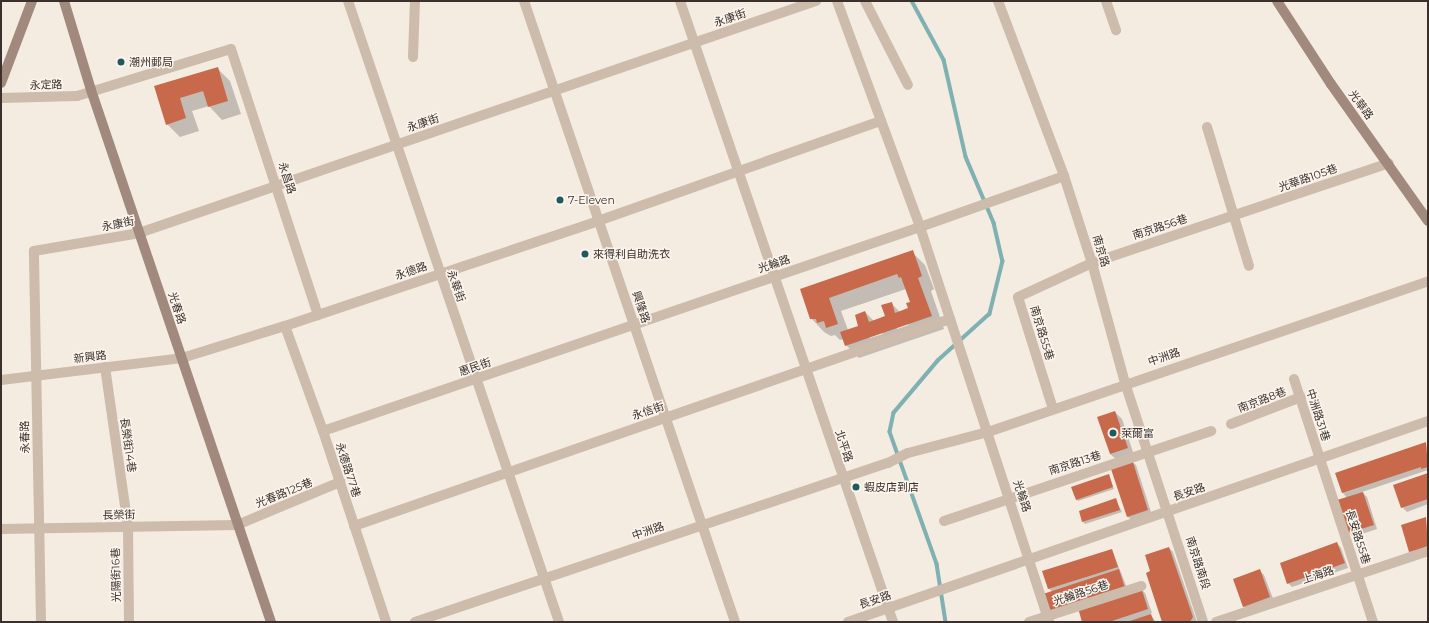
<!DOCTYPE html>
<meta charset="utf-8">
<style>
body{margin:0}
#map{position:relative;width:1429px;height:623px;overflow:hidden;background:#f4ebe1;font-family:Montserrat,"Noto Sans TC",sans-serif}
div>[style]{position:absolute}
.shadow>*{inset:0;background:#0003}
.stream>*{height:3.5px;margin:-1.75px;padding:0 1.75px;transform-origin:1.75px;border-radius:1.75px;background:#7fb0b2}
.building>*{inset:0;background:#c8694b}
.street>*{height:10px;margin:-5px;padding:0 5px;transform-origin:5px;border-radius:5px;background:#cdbbac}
.secondary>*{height:10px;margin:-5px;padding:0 5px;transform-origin:5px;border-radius:5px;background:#a18a7d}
.dots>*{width:11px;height:11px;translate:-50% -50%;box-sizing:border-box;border:2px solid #fbf5ee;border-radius:50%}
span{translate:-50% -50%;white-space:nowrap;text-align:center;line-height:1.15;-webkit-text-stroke:3px #fbf5ee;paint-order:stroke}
.street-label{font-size:11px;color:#3b302b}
.poi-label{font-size:11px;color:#3b302b}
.left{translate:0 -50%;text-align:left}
.frame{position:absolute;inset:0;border:2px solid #3b302b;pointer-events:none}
</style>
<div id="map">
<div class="shadow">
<i style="clip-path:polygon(217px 68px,230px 81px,241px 114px,222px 120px,209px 106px,192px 111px,199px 131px,180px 137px,167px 124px,155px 87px)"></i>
<i style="clip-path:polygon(evenodd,912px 252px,925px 265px,934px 289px,931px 291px,944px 329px,859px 358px,846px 345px,844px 339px,840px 340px,835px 335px,831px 336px,824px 332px,811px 318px,801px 290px,912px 252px,906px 289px,911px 303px,909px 309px,900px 312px,891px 303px,886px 317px,874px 321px,865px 312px,860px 326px,848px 330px,841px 311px,906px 289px,912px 252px,907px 323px,909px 325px,897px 329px,897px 327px,907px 323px,912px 252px,881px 332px,883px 334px,870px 338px,870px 336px,881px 332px)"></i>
<i style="clip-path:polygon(1115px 412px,1122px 419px,1134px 455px,1117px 460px,1110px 454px)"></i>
<i style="clip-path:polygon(1426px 443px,1428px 470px,1362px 492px,1367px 497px,1377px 529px,1353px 537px,1349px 532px,1347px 498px,1343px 493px,1336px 474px)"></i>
<i style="clip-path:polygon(1131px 461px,1136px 465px,1152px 515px,1133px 521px,1128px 517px,1112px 467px)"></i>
<i style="clip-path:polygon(1428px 474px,1428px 504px,1407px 512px,1402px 507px)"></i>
<i style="clip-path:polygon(1109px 475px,1114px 489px,1078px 501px,1076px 499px)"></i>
<i style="clip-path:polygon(1116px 500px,1122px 512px,1085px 524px,1083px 522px,1080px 512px)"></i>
<i style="clip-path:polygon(1426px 518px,1428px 552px,1410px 552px,1402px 526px)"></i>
<i style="clip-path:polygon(1337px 543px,1341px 548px,1348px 568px,1292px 587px,1288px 583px)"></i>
<i style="clip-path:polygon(1169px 548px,1173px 552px,1197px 622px,1163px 622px)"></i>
<i style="clip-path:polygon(1112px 550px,1129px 593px,1141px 589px,1145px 593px,1152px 613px,1150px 614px,1156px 622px,1083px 622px,1079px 609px,1049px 589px,1044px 572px)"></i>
<i style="clip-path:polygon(1260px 571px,1264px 575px,1274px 601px,1248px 611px,1243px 606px)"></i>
</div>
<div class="stream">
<i style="left:912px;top:1px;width:67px;rotate:61.5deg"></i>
<i style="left:944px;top:60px;width:99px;rotate:77.2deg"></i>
<i style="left:966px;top:157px;width:72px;rotate:67deg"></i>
<i style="left:994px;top:223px;width:39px;rotate:77deg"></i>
<i style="left:1003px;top:261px;width:55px;rotate:103.8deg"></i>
<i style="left:990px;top:314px;width:70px;rotate:137.9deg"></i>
<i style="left:938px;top:361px;width:68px;rotate:130.2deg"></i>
<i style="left:894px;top:413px;width:19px;rotate:102deg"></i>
<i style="left:890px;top:432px;width:140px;rotate:70.4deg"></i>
<i style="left:937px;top:564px;width:59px;rotate:81.2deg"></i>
</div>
<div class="building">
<i style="clip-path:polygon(218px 67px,228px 101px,208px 107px,203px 91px,180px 98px,186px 118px,166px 125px,154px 86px)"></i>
<i style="clip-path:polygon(913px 250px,922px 276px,918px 278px,932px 316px,845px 346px,840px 332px,858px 326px,855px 315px,865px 311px,869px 322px,885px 316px,881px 305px,892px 302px,895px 313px,908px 308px,906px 303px,910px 302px,901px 277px,899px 278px,897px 274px,829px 298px,838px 324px,826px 328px,824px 321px,817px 323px,816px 319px,810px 319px,800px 289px)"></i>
<i style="clip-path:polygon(1115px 411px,1128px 448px,1110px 454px,1097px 417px)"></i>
<i style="clip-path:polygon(1426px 442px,1428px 467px,1421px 469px,1421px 467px,1342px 493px,1335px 473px)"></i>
<i style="clip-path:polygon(1132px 459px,1148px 510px,1127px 517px,1110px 466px)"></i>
<i style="clip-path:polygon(1428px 473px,1428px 499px,1401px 508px,1393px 485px)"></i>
<i style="clip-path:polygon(1109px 474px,1113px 487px,1076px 500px,1071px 487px)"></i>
<i style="clip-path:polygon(1363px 492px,1374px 525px,1348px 533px,1337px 500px)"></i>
<i style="clip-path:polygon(1116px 498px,1120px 510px,1082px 522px,1079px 511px)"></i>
<i style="clip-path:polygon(1426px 517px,1428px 547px,1409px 552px,1401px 525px)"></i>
<i style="clip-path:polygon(1337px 542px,1345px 563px,1287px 584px,1280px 563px)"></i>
<i style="clip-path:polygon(1169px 547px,1193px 617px,1190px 622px,1162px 622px,1146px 573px,1150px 571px,1145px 555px)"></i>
<i style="clip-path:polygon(1112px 549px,1118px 567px,1048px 589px,1042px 571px)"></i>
<i style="clip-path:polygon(1119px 569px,1125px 588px,1050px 613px,1043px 594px)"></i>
<i style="clip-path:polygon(1260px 569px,1270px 597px,1243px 607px,1233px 579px)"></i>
<i style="clip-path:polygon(1141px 587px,1148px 609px,1109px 622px,1082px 622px,1078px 608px)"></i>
<i style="clip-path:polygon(1151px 614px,1154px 622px,1127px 622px)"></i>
</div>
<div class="street">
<i style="left:348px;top:1px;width:656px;rotate:71.23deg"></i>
<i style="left:524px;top:1px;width:656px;rotate:71.23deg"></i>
<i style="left:680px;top:1px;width:657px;rotate:71.07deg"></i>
<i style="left:837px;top:1px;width:241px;rotate:69.8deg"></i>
<i style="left:920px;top:227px;width:416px;rotate:71.9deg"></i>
<i style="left:865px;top:1px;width:94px;rotate:62.9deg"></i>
<i style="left:998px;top:1px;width:187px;rotate:69.3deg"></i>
<i style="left:1064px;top:176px;width:91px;rotate:72.2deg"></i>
<i style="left:1092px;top:263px;width:124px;rotate:74.6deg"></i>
<i style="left:1125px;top:383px;width:251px;rotate:71.9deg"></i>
<i style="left:1106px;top:1px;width:31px;rotate:71deg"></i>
<i style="left:413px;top:57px;width:56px;rotate:-88deg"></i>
<i style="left:1px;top:98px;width:76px;rotate:-1.5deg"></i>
<i style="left:77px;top:96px;width:161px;rotate:-17deg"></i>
<i style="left:231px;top:49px;width:280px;rotate:71.9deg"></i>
<i style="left:1207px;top:127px;width:145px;rotate:73.2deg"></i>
<i style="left:285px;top:326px;width:112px;rotate:70.1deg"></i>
<i style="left:323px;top:431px;width:201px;rotate:71.7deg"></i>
<i style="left:105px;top:367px;width:162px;rotate:81.8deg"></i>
<i style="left:128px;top:527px;width:95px;rotate:89.4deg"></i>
<i style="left:1294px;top:379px;width:256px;rotate:72deg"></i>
<i style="left:1px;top:380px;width:182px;rotate:-6.9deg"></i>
<i style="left:182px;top:358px;width:108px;rotate:-17.3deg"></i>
<i style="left:285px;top:326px;width:330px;rotate:-18.5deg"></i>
<i style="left:598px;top:221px;width:300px;rotate:-19.5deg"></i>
<i style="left:1053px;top:409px;width:117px;rotate:-107.4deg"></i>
<i style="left:1018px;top:297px;width:81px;rotate:-24.7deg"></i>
<i style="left:1092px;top:263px;width:313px;rotate:-18.6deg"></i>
<i style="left:1231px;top:424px;width:75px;rotate:-21.1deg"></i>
<i style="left:323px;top:431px;width:631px;rotate:-18.87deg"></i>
<i style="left:920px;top:227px;width:153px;rotate:-19.5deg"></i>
<i style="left:944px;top:521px;width:282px;rotate:-18.6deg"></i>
<i style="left:354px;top:526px;width:631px;rotate:-19.15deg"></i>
<i style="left:1px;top:529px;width:236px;rotate:-1deg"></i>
<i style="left:237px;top:525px;width:112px;rotate:-22.7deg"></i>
<i style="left:41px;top:622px;width:371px;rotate:-91.1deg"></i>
<i style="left:34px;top:251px;width:107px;rotate:-9.7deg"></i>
<i style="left:139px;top:233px;width:716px;rotate:-18.92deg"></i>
<i style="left:415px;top:622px;width:499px;rotate:-18.6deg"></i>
<i style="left:888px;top:463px;width:22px;rotate:-27deg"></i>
<i style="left:908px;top:453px;width:83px;rotate:-14.7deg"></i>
<i style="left:988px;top:432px;width:465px;rotate:-18.9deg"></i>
<i style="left:848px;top:622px;width:614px;rotate:-19.11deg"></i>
<i style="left:1029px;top:622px;width:118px;rotate:-17.8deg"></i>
<i style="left:1216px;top:622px;width:224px;rotate:-18.5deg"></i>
</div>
<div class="secondary">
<i style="left:64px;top:1px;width:93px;rotate:73.1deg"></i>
<i style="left:91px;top:90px;width:562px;rotate:71.31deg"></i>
<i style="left:1277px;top:1px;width:99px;rotate:57deg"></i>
<i style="left:1331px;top:84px;width:168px;rotate:54.7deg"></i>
<i style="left:1px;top:83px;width:88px;rotate:-69.3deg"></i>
</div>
<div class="dots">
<i style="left:121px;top:62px;background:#1f5a5e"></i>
<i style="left:560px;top:200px;background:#1f5a5e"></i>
<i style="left:585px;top:254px;background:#1f5a5e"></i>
<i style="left:1113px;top:433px;background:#1f5a5e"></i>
<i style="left:856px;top:487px;background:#1f5a5e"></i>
</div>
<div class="street-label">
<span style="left:730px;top:18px;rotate:-19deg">永康街</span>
<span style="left:46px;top:85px;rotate:-2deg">永定路</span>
<span style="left:1361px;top:105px;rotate:54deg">光華路</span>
<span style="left:423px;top:123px;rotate:-19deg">永康街</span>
<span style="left:287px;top:178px;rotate:72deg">永昌路</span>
<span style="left:1308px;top:178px;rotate:-19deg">光華路105巷</span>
<span style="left:118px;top:224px;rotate:-11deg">永康街</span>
<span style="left:1160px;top:227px;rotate:-18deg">南京路56巷</span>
<span style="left:1101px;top:251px;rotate:73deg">南京路</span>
<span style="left:774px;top:264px;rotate:-19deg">光輪路</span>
<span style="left:411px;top:271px;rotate:-19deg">永德路</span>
<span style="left:456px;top:286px;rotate:70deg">永華街</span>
<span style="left:641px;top:307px;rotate:71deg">興隆路</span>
<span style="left:177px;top:308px;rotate:71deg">光春路</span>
<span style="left:1042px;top:333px;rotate:73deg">南京路55巷</span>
<span style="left:90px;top:357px;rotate:-7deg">新興路</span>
<span style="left:1164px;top:357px;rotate:-19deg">中洲路</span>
<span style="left:475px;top:367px;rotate:-19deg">惠民街</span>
<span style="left:1262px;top:400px;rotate:-21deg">南京路8巷</span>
<span style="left:648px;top:411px;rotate:-19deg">永信街</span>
<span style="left:1318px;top:415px;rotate:72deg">中洲路31巷</span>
<span style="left:25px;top:437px;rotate:-91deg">永春路</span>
<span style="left:128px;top:445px;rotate:82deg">長榮街14巷</span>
<span style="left:844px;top:446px;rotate:71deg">北平路</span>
<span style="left:1075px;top:463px;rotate:-18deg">南京路13巷</span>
<span style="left:348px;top:470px;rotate:72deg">永德路77巷</span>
<span style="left:1189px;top:492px;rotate:-19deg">長安路</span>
<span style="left:284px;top:493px;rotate:-22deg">光春路125巷</span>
<span style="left:1022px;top:496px;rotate:71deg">光輪路</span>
<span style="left:119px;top:515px;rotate:-1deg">長榮街</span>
<span style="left:648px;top:531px;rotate:-19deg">中洲路</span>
<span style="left:1358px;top:537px;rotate:72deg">長安路55巷</span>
<span style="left:1198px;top:563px;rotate:72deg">南京路南段</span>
<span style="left:116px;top:575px;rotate:-91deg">光陽街16巷</span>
<span style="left:1318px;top:575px;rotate:-18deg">上海路</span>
<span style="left:1081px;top:593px;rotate:-18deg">光輪路56巷</span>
<span style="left:875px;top:600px;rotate:-19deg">長安路</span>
</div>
<div class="poi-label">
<span class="left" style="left:129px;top:62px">潮州郵局</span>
<span class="left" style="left:568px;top:200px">7-Eleven</span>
<span class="left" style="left:593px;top:254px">來得利自助洗衣</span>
<span class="left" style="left:1121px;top:433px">萊爾富</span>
<span class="left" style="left:864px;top:487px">蝦皮店到店</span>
</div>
<div class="frame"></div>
</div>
